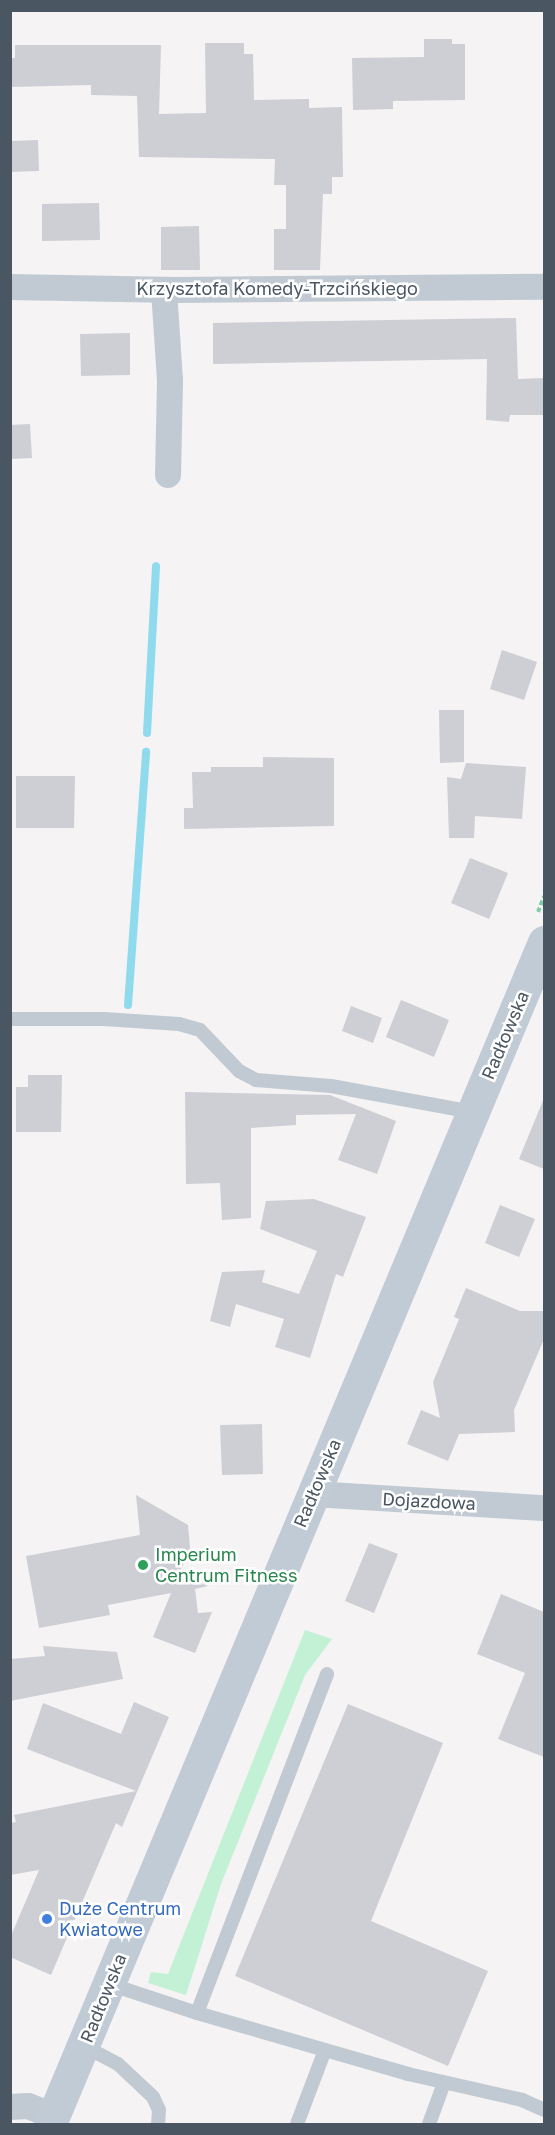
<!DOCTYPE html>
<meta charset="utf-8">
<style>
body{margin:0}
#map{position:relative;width:555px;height:2135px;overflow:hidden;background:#f5f3f3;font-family:"Golos Text",sans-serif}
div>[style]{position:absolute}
.green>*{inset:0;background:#c3f1d5}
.stream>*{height:8px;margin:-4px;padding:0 4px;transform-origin:4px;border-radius:4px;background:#90daee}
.building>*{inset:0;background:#cdcfd5}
.path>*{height:4px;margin-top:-2px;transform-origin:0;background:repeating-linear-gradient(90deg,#7ad0a6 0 4.5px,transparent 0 7.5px)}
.lane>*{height:14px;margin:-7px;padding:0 7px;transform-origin:7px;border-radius:7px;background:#c1cad2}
.street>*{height:26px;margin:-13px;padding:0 13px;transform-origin:13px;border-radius:13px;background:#c1cad2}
.secondary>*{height:33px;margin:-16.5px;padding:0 16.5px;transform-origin:16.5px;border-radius:16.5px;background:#c1cbd6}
.dots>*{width:16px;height:16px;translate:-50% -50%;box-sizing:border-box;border:3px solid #fff;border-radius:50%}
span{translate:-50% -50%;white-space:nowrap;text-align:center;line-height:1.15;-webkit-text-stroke:5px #fff;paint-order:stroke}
.street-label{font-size:18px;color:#4a5661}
.leisure-label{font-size:18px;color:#27864d}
.left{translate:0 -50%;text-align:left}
.shop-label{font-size:18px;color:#366cbe}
.frame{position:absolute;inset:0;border:12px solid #4a5661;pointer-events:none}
</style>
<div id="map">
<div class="green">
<i style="clip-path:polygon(305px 1630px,332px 1639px,305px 1675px,221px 1884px,186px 1995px,148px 1983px,151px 1972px,168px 1974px)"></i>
</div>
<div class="stream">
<i style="left:147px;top:733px;width:167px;rotate:-86.9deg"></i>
<i style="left:128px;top:1005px;width:254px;rotate:-85.9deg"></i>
</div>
<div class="building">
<i style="clip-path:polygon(424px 39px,452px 39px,452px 44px,465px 44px,465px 100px,393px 101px,393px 109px,353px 110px,352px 58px,424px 57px)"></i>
<i style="clip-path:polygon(205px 43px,244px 43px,244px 54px,253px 54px,254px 100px,309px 99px,309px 108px,342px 107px,343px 177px,332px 177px,332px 194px,323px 194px,320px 270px,274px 270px,274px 229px,286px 229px,286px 185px,274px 185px,275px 159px,139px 157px,137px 96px,91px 95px,91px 85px,10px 87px,10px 58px,15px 58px,15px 45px,161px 45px,159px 114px,206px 113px)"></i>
<i style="clip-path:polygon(38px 140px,39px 171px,10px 172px,10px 141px)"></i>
<i style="clip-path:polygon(99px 203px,100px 240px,42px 241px,42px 204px)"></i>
<i style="clip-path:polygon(199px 226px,200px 270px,161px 270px,161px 227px)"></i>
<i style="clip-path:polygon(516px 318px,518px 379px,544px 378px,544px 415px,510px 415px,509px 422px,486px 420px,487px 359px,213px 364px,213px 323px)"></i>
<i style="clip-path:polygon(130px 333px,130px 375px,81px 376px,80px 334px)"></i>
<i style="clip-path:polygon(30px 424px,32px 458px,10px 459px,10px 425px)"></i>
<i style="clip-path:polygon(502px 650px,537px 662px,524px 700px,490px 689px)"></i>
<i style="clip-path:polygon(439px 710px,464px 710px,464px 762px,440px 763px)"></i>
<i style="clip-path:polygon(263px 757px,334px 758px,334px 826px,184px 829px,184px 808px,193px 808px,192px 772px,211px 772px,211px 767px,263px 767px)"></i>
<i style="clip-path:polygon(466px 763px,526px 767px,522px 819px,475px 816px,474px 838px,449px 838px,447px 777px,461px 779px)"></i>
<i style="clip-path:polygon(16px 776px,75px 776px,74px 828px,16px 828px)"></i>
<i style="clip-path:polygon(470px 858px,508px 873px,489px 919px,451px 903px)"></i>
<i style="clip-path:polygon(401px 1000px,449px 1020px,434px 1057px,386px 1037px)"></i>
<i style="clip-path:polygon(351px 1006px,382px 1018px,373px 1043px,342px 1031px)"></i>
<i style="clip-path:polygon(28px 1075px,62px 1075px,61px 1132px,16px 1132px,16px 1087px,28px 1087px)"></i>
<i style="clip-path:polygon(185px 1092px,330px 1095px,396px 1121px,377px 1174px,338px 1160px,356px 1114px,296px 1115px,296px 1125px,251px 1128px,251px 1218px,222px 1220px,220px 1183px,186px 1184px)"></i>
<i style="clip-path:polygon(544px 1098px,544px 1169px,519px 1159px)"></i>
<i style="clip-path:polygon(314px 1199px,366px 1217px,343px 1277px,336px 1274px,310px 1358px,275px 1347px,284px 1319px,236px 1304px,230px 1327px,210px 1321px,222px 1272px,265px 1270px,262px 1282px,299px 1294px,317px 1251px,260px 1229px,266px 1201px)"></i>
<i style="clip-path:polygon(500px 1205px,535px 1219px,519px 1257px,485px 1243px)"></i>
<i style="clip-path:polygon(466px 1288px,520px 1311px,544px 1311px,544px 1339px,514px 1410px,515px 1432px,459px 1434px,448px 1461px,407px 1444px,421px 1410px,440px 1418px,433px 1382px,459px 1319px,454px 1317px)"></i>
<i style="clip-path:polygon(262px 1424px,263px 1474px,222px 1475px,220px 1425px)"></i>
<i style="clip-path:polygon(136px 1495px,188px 1525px,190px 1548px,179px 1574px,208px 1586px,195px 1589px,198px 1613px,212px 1612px,195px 1653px,153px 1637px,171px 1593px,108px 1605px,110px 1615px,39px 1628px,26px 1556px,140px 1535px)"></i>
<i style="clip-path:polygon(369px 1543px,398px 1554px,374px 1613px,345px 1601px)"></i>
<i style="clip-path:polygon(501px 1594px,544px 1612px,544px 1757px,498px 1739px,525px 1673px,477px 1654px)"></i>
<i style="clip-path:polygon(43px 1646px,117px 1652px,123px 1679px,10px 1701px,10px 1659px,45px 1656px)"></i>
<i style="clip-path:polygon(134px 1702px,169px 1717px,122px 1827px,116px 1823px,51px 1975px,10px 1957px,10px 1938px,39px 1870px,10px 1875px,10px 1823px,16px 1822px,14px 1815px,136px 1791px,27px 1749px,43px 1703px,121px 1734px)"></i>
<i style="clip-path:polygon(348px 1704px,443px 1743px,371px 1921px,488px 1971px,448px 2066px,235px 1976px)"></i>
</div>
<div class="path">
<i style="left:538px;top:912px;width:17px;rotate:-69deg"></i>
</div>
<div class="lane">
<i style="left:10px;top:1019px;width:94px"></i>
<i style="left:104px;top:1019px;width:75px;rotate:3.8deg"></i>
<i style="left:179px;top:1024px;width:22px;rotate:16deg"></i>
<i style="left:200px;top:1030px;width:57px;rotate:46.4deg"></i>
<i style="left:239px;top:1071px;width:19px;rotate:28deg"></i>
<i style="left:256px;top:1080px;width:75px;rotate:4.6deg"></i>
<i style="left:331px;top:1086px;width:144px;rotate:10.4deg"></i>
<i style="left:109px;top:1984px;width:93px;rotate:18.2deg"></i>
<i style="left:197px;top:2013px;width:363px;rotate:-69deg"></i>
<i style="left:197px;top:2013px;width:220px;rotate:16.1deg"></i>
<i style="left:408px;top:2074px;width:117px;rotate:12.8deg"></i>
<i style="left:522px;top:2100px;width:24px;rotate:24deg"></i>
<i style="left:84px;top:2046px;width:38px;rotate:28deg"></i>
<i style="left:118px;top:2064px;width:48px;rotate:43.3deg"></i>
<i style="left:153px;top:2097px;width:14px;rotate:65deg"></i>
<i style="left:159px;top:2110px;width:14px;rotate:94deg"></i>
<i style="left:297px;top:2124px;width:79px;rotate:-69.3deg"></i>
<i style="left:429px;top:2124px;width:44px;rotate:-69.9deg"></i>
</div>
<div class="street">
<i style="left:10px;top:287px;width:166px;rotate:1deg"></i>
<i style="left:176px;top:290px;width:368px;rotate:-0.5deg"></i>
<i style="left:164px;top:290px;width:91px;rotate:86.2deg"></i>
<i style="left:170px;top:381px;width:94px;rotate:91.2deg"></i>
<i style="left:313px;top:1494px;width:231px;rotate:3.5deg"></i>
<i style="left:10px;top:2107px;width:18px;rotate:-3deg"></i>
<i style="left:28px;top:2106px;width:28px;rotate:21deg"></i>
</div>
<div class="secondary">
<i style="left:50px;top:2124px;width:1281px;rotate:-67.32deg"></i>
</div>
<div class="dots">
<i style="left:143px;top:1565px;background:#2e9e5b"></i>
<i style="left:47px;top:1919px;background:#3f7fe0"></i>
</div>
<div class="street-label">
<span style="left:277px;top:288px">Krzysztofa Komedy-Trzcińskiego</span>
<span style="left:505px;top:1035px;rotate:-67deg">Radłowska</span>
<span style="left:317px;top:1483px;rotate:-67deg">Radłowska</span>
<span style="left:429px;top:1501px;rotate:3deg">Dojazdowa</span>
<span style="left:103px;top:1998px;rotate:-68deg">Radłowska</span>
</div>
<div class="leisure-label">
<span class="left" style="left:155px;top:1565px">Imperium<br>Centrum Fitness</span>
</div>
<div class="shop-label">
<span class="left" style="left:59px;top:1919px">Duże Centrum<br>Kwiatowe</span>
</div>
<div class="frame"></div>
</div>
